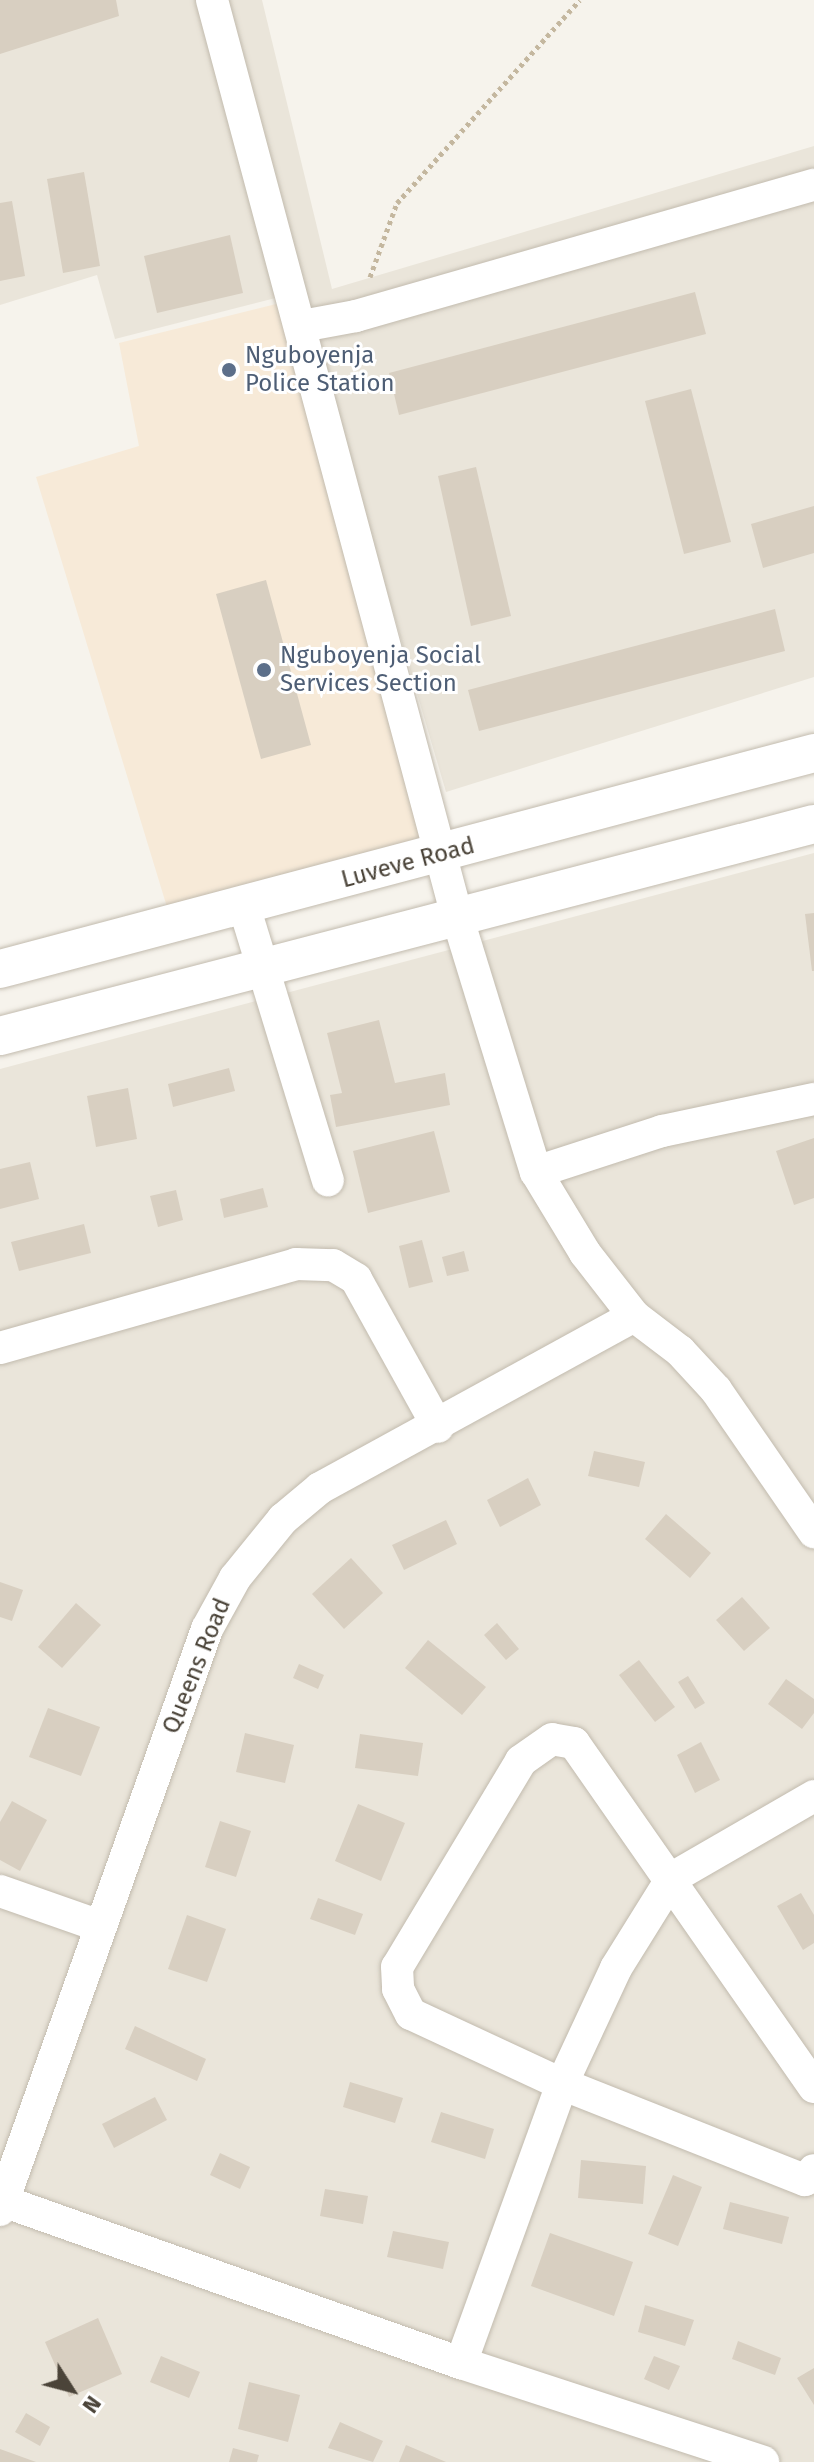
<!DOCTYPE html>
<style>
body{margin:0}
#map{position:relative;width:814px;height:2462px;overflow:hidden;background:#f6f3ec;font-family:"Fira Sans",sans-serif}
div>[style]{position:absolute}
.residential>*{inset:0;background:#eae5da}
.commercial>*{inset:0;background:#f7ead8}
.building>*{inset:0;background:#d8cfc1}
.path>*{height:5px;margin-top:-2.5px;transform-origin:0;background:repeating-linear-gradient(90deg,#c4b79f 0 4px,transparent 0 8px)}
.roads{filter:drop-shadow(0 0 2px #c2bbae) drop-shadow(0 0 2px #c2bbae)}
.minor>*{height:32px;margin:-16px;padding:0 16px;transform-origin:16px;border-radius:16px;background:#fff}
.tertiary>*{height:38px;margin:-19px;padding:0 19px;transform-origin:19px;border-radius:19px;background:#fff}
.dots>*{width:22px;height:22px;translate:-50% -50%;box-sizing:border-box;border:4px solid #fff;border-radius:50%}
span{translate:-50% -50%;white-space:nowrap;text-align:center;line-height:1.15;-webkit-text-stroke:6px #fff;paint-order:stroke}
.service-label{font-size:24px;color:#4e5e75}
.left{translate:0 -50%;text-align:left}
.street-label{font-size:24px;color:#4b4439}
.north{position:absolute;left:32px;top:2350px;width:80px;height:80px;-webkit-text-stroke:6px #fff;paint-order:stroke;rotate:126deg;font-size:22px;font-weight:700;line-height:32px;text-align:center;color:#4b4439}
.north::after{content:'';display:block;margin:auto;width:28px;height:36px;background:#4b4439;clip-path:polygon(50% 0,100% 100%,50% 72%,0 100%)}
</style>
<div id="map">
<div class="residential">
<i style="clip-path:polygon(0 0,262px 0,332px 289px,814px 146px,814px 677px,446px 792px,299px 292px,115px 339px,97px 275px,0 305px)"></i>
<i style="clip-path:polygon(814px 853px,814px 2462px,0 2462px,0 1069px)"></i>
</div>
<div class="commercial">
<i style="clip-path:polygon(288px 301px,431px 844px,170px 917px,36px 477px,139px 446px,119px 343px)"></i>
</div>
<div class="building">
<i style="clip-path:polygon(0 0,116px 0,119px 16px,0 54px)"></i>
<i style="clip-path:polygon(84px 172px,100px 266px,63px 273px,47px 179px)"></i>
<i style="clip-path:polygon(12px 201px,25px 276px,0 281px,0 203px)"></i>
<i style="clip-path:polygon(230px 235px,243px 293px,157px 313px,144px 256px)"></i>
<i style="clip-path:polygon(695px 292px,706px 334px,399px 415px,389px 373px)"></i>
<i style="clip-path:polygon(691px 389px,731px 542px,684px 554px,645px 401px)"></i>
<i style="clip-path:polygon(476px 467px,511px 616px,471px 626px,438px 476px)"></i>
<i style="clip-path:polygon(814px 506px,814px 553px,763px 568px,751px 524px)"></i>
<i style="clip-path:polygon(266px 580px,311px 745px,261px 759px,216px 594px)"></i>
<i style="clip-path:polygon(775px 609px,785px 651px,479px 731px,468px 690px)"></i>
<i style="clip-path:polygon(814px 913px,814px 971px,812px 971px,805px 914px)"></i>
<i style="clip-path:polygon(379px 1020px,395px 1083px,445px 1073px,450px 1105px,336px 1127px,330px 1095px,342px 1093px,327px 1033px)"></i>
<i style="clip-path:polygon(229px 1068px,235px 1091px,173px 1107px,168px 1084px)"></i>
<i style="clip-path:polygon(128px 1088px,137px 1139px,96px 1147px,87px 1096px)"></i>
<i style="clip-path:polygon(434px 1131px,450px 1192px,368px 1213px,353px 1151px)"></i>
<i style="clip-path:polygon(814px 1138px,814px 1198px,794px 1205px,776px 1151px)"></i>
<i style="clip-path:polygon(30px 1162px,39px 1199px,0 1209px,0 1169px)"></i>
<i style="clip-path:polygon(263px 1188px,268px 1207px,224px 1218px,220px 1199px)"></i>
<i style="clip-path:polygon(176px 1190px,183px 1220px,158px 1227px,150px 1196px)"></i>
<i style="clip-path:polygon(84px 1224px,91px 1253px,19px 1271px,11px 1242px)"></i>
<i style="clip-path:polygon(422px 1240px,433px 1282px,409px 1288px,399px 1246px)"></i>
<i style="clip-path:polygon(464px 1251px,469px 1271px,447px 1276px,442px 1257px)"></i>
<i style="clip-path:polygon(594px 1451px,645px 1462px,639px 1487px,588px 1476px)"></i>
<i style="clip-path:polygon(528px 1478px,541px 1505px,500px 1527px,487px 1500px)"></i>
<i style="clip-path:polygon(666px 1514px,711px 1553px,690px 1578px,645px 1539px)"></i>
<i style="clip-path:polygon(446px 1520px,457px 1544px,404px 1570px,392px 1545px)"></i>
<i style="clip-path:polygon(351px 1558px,383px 1593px,344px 1629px,312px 1594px)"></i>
<i style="clip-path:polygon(0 1582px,23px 1590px,12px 1621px,0 1617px)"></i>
<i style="clip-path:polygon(742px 1597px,770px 1628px,744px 1651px,716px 1620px)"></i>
<i style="clip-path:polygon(76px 1603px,101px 1625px,62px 1668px,38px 1647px)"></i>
<i style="clip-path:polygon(497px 1623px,519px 1649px,506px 1660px,484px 1635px)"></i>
<i style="clip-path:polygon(428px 1640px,486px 1687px,462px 1715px,405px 1668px)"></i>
<i style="clip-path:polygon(639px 1660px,675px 1707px,655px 1722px,619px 1675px)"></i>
<i style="clip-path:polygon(299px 1664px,324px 1675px,318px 1689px,293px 1678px)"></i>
<i style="clip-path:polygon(688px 1676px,705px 1703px,695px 1709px,678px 1682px)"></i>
<i style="clip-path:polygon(786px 1679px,814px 1699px,814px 1713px,802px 1729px,768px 1704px)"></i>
<i style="clip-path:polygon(48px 1708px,100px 1727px,81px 1776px,29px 1757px)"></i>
<i style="clip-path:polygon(245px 1733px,294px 1745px,285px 1783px,236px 1772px)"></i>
<i style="clip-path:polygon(360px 1734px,423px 1743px,418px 1776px,355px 1768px)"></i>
<i style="clip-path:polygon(701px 1742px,720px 1780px,695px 1793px,677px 1755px)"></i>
<i style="clip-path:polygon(12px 1801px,47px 1820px,20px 1871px,0 1860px,0 1822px)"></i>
<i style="clip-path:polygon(358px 1804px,405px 1823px,381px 1881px,335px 1861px)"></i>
<i style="clip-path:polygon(220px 1821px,251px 1831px,236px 1877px,205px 1867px)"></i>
<i style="clip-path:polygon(801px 1893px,814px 1915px,814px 1943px,803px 1950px,777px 1906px)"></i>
<i style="clip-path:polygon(318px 1898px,363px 1914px,355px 1935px,310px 1919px)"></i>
<i style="clip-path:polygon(187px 1915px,226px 1929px,207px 1982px,168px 1969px)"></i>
<i style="clip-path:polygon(135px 2026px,206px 2059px,197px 2081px,125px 2049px)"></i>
<i style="clip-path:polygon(350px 2082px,403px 2098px,395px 2123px,343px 2107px)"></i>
<i style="clip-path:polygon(155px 2097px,167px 2120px,114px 2148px,102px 2124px)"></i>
<i style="clip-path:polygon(441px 2112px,494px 2129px,485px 2159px,431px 2142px)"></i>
<i style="clip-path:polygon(220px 2153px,250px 2167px,240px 2189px,210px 2175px)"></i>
<i style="clip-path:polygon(581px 2160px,646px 2166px,643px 2204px,578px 2198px)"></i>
<i style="clip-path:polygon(673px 2175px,702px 2187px,678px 2246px,648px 2234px)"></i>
<i style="clip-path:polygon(325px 2189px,368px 2196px,363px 2224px,320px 2216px)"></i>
<i style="clip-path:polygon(730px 2202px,789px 2217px,782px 2244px,723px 2229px)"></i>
<i style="clip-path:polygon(393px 2231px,449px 2242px,443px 2269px,387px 2257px)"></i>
<i style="clip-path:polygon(550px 2233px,633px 2262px,614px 2316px,531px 2286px)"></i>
<i style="clip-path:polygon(645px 2305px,694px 2320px,685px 2346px,638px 2332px)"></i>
<i style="clip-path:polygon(98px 2318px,122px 2374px,69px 2397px,45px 2342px)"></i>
<i style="clip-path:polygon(738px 2341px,781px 2358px,775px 2375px,732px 2359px)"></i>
<i style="clip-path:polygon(161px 2356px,200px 2372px,189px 2398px,150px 2382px)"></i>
<i style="clip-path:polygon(654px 2356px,680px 2366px,669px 2390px,644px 2379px)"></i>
<i style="clip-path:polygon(814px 2368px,814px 2405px,797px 2378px)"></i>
<i style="clip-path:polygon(249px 2382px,300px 2395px,288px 2442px,238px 2429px)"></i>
<i style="clip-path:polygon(26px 2413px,50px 2427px,40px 2446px,15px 2432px)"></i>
<i style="clip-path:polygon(340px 2422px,383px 2441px,373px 2462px,328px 2448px)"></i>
<i style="clip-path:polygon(406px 2445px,446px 2462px,399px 2462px)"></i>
<i style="clip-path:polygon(233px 2448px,259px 2455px,257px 2462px,229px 2462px)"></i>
<i style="clip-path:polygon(0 2449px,36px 2462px,0 2462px)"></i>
</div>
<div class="path">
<i style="left:370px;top:277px;width:79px;rotate:-70deg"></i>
<i style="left:397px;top:203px;width:273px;rotate:-48deg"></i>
</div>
<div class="roads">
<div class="minor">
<i style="left:212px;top:0;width:948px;rotate:75.03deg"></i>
<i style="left:457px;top:916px;width:268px;rotate:72.9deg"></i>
<i style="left:536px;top:1172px;width:95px;rotate:58.8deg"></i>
<i style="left:585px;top:1253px;width:80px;rotate:52.1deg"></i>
<i style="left:634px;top:1316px;width:58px;rotate:37.3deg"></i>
<i style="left:680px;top:1351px;width:53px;rotate:47.3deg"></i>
<i style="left:716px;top:1390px;width:173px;rotate:55.4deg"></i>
<i style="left:302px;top:326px;width:55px;rotate:-10.5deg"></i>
<i style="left:356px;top:316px;width:476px;rotate:-16deg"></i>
<i style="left:244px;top:906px;width:287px;rotate:73deg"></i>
<i style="left:536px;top:1172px;width:133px;rotate:-18deg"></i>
<i style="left:662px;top:1131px;width:155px;rotate:-11.9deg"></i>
<i style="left:0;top:1348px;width:308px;rotate:-15.8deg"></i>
<i style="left:296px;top:1264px;width:37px;rotate:2deg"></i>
<i style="left:333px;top:1265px;width:27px;rotate:31deg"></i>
<i style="left:356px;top:1279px;width:169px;rotate:61deg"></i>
<i style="left:0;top:1891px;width:106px;rotate:19.3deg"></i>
<i style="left:814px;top:2087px;width:419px;rotate:-124.9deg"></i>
<i style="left:574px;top:1743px;width:22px;rotate:-170deg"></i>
<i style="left:552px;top:1739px;width:38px;rotate:145deg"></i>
<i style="left:521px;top:1761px;width:240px;rotate:121deg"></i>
<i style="left:397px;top:1967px;width:22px;rotate:87deg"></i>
<i style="left:398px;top:1989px;width:28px;rotate:63deg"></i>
<i style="left:411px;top:2014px;width:166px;rotate:24.9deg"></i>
<i style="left:562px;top:2084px;width:261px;rotate:21.6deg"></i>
<i style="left:805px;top:2180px;width:13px;rotate:-48deg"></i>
<i style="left:0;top:2200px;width:489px;rotate:19.5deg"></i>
<i style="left:461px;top:2363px;width:318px;rotate:18.1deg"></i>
<i style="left:0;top:2210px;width:617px;rotate:-70.39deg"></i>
<i style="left:207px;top:1629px;width:58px;rotate:-61.2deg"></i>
<i style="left:235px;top:1578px;width:76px;rotate:-50.9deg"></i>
<i style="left:283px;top:1519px;width:48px;rotate:-40deg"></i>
<i style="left:320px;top:1488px;width:358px;rotate:-28.7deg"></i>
<i style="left:461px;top:2363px;width:297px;rotate:-70.1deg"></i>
<i style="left:562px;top:2084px;width:128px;rotate:-65deg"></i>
<i style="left:616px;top:1968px;width:106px;rotate:-58.1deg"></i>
<i style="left:672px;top:1878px;width:164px;rotate:-30deg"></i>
</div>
<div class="tertiary">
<i style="left:0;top:969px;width:842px;rotate:-14.86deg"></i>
<i style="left:0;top:1036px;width:841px;rotate:-14.6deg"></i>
</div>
</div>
<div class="dots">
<i style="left:229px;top:370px;background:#5c6f8a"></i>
<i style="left:264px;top:670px;background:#5c6f8a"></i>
</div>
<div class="service-label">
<span class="left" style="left:245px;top:370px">Nguboyenja<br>Police Station</span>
<span class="left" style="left:280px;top:670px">Nguboyenja Social<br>Services Section</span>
</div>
<div class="street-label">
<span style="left:408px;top:863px;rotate:-15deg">Luveve Road</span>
<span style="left:197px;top:1666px;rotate:-68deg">Queens Road</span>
</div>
<div class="north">N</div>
</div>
